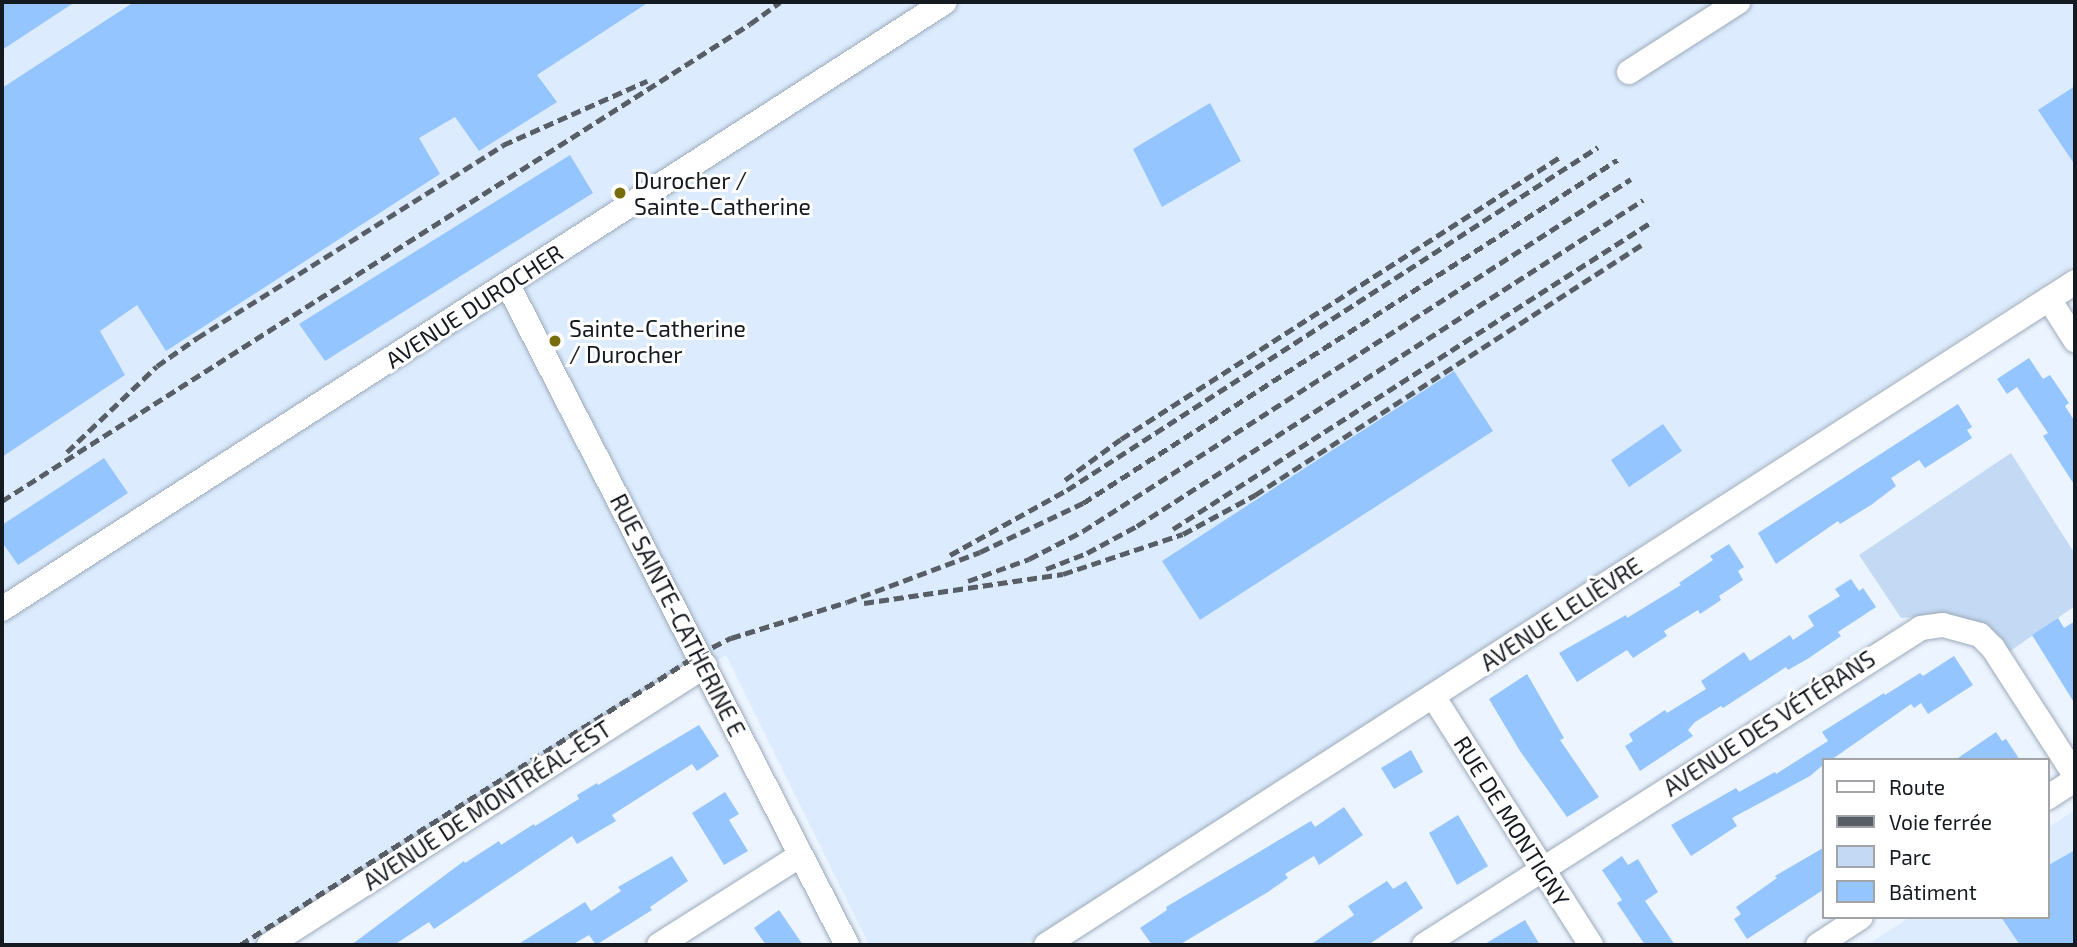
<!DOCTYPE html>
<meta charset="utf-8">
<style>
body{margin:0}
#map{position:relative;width:2077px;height:947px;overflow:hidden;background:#ecf4ff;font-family:"Exo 2",sans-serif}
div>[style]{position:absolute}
.built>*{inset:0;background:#dcecfe}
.green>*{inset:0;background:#c4daf4}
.building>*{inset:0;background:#95c5fe}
.roads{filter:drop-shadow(0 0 2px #9caab9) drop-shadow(0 0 2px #9caab9)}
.minor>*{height:24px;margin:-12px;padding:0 12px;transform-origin:12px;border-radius:12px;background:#fff}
.rail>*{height:5px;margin-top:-2.5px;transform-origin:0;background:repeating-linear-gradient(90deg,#585e66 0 10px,transparent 0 15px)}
.dots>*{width:19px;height:19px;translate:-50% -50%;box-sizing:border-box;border:4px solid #fff;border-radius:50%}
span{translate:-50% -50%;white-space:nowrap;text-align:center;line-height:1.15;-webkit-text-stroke:6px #fff;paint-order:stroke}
.poi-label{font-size:23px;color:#151a20}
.left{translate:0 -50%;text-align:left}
.street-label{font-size:23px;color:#151a20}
.frame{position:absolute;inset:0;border:4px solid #151a20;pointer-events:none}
.legend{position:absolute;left:1822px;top:758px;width:228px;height:161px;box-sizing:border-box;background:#fff;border:2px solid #a1a3a6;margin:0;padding:9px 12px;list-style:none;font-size:21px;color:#151a20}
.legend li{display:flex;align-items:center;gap:14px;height:35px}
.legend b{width:35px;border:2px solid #a1a3a6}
</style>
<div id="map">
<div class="built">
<i style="clip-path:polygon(2px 2px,2075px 2px,2075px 264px,1024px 945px,869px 945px,726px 655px,280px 945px,2px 945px)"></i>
<i style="clip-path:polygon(2075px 810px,2075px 945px,1867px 945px,1910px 917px,2047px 917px,2047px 828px)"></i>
</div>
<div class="green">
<i style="clip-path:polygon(2011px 453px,2075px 554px,2075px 606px,2009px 652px,1951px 615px,1901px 618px,1859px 555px)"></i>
</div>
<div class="building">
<i style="clip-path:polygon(2px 2px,75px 2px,2px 50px)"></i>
<i style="clip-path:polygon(134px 2px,649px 2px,537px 75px,557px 102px,479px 151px,455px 117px,419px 138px,440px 174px,166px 351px,137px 305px,100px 331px,125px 375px,2px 457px,2px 88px)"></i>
<i style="clip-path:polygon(2075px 86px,2075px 165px,2038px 110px)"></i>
<i style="clip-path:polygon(1210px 103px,1241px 161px,1162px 207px,1133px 149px)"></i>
<i style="clip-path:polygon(570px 155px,593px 193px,325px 361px,299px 324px)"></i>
<i style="clip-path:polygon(2029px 358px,2043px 379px,2050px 375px,2069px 403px,2065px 406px,2075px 422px,2075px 486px,2043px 436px,2048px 433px,2017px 387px,2007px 394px,1997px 379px)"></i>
<i style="clip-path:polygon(1454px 371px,1493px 431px,1200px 620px,1162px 561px)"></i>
<i style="clip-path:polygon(1958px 404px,1972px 427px,1967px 430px,1972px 438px,1925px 468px,1919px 460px,1891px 478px,1896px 486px,1871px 505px,1840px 524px,1838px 521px,1776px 564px,1758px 533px)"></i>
<i style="clip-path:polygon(1663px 424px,1682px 451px,1629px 487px,1611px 460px)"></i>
<i style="clip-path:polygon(104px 458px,128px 493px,18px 565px,2px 542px,2px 525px)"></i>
<i style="clip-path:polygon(1729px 544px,1744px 567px,1738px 571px,1743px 580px,1719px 596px,1721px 600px,1700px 614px,1698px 610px,1664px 631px,1667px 636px,1633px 658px,1627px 650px,1577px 682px,1559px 653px,1626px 615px,1627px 618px,1681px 585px,1679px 583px,1713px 560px,1710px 556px)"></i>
<i style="clip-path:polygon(1851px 579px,1859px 591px,1863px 588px,1876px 607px,1838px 632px,1841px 636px,1809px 658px,1788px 670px,1786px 667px,1723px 708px,1721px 706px,1695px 722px,1688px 730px,1693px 736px,1640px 771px,1625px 746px,1633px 741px,1629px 734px,1665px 710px,1667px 713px,1706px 689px,1701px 681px,1744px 652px,1750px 661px,1790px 635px,1793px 640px,1814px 626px,1808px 616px,1840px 596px,1835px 589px)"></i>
<i style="clip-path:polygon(2058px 618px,2064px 628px,2075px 621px,2075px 704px,2032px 635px)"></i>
<i style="clip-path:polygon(1954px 656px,1973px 685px,1928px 714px,1921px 703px,1914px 708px,1911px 704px,1831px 760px,1823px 760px,1823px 765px,1810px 776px,1732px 818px,1737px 826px,1691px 856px,1671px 825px,1736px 788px,1739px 792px,1775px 772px,1776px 774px,1828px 741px,1822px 732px,1884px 693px,1885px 695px,1920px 673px,1923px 676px)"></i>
<i style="clip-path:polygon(1527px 674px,1564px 738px,1560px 740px,1599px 797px,1567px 817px,1520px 751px,1489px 699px)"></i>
<i style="clip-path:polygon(699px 725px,719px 756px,697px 771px,692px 764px,612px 815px,616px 821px,577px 844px,572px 836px,434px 929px,429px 922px,394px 945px,351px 945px,464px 861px,465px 863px,499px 841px,501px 845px,534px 824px,535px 826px,579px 799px,577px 795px,597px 783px,598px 785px)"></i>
<i style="clip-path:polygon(1996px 732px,2002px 741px,2006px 739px,2020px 760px,1955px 760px)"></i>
<i style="clip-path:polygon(1411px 750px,1423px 772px,1394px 789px,1381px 768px)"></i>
<i style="clip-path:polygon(725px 792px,739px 814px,729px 820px,748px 851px,724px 865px,692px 813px)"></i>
<i style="clip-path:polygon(1344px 807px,1363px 835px,1319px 865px,1314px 856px,1285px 874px,1288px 878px,1268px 892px,1179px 945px,1152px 945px,1140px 928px,1167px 910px,1166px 907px,1311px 821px,1315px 827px)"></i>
<i style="clip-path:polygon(1458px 815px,1488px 866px,1457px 885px,1429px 833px)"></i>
<i style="clip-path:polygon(1823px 848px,1823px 890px,1747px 939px,1734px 919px,1741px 914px,1736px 907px,1777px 878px,1775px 876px)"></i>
<i style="clip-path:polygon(2075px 850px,2075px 945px,2020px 945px,2001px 917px,2047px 917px,2047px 866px)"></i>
<i style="clip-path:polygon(672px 856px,688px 881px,650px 907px,652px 910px,596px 945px,589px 935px,572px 945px,517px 945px,585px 902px,591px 911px,621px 891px,618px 887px)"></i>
<i style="clip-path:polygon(1622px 856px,1628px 865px,1638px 859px,1658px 892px,1645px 901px,1675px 945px,1645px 945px,1617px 903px,1622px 900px,1602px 870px)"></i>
<i style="clip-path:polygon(1387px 881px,1393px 889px,1406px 881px,1423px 908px,1368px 945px,1310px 945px,1354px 915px,1348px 906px)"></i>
<i style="clip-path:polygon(779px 910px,803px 945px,766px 945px,754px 928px)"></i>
<i style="clip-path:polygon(1525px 920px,1540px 945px,1483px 945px)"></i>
</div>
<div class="roads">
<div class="minor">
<i style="left:1629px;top:72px;width:130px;rotate:-32.7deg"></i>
<i style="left:508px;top:285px;width:742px;rotate:62.81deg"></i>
<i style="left:2049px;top:299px;width:49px;rotate:57.6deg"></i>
<i style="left:2px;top:609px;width:1121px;rotate:-32.77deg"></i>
<i style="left:1433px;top:696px;width:295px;rotate:57.6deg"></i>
<i style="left:2047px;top:798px;width:33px;rotate:-33deg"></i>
<i style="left:269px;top:945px;width:518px;rotate:-32.62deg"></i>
<i style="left:659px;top:945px;width:166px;rotate:-32.4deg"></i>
<i style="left:1046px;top:945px;width:1224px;rotate:-32.79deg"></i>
<i style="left:1424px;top:945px;width:589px;rotate:-32.53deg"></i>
<i style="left:1921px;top:628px;width:22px;rotate:-8deg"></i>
<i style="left:1943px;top:625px;width:38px;rotate:15deg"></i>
<i style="left:1980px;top:635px;width:18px;rotate:45deg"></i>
<i style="left:1993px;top:648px;width:151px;rotate:57.2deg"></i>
<i style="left:1818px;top:945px;width:51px;rotate:-33.1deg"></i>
</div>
</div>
<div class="rail">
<i style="left:67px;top:452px;width:124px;rotate:-43.7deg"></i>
<i style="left:157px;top:366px;width:49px;rotate:-35deg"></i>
<i style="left:197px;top:338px;width:362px;rotate:-32.2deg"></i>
<i style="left:503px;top:145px;width:158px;rotate:-24deg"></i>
<i style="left:1065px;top:480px;width:69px;rotate:-36.2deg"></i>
<i style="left:1121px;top:439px;width:522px;rotate:-32.72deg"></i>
<i style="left:2px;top:501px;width:887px;rotate:-32.53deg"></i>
<i style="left:750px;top:24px;width:37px;rotate:-36deg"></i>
<i style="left:1173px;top:529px;width:570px;rotate:-32.69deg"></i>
<i style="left:950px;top:555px;width:134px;rotate:-29.1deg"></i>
<i style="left:1067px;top:490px;width:632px;rotate:-32.86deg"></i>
<i style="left:1046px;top:569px;width:44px;rotate:-21.3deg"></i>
<i style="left:1087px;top:553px;width:57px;rotate:-28.4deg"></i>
<i style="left:1137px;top:526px;width:602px;rotate:-32.79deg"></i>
<i style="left:968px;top:581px;width:65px;rotate:-19.8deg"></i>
<i style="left:1029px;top:559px;width:61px;rotate:-27.4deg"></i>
<i style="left:1083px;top:531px;width:651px;rotate:-32.71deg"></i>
<i style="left:864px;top:603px;width:201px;rotate:-8.3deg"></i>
<i style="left:1063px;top:574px;width:126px;rotate:-18.4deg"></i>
<i style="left:1183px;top:534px;width:82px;rotate:-28.4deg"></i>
<i style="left:1255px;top:495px;width:464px;rotate:-32.9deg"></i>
<i style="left:240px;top:945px;width:543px;rotate:-32.37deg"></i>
<i style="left:699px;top:654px;width:36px;rotate:-27deg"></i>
<i style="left:731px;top:638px;width:121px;rotate:-17.2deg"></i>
<i style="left:847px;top:602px;width:142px;rotate:-20.6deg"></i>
<i style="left:980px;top:552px;width:114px;rotate:-25.4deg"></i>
<i style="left:1083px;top:503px;width:635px;rotate:-32.71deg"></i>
</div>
<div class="dots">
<i style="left:620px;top:193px;background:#776d0a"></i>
<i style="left:555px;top:341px;background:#776d0a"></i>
</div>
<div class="poi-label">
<span class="left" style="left:634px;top:193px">Durocher /<br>Sainte-Catherine</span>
<span class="left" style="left:569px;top:341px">Sainte-Catherine<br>/ Durocher</span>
</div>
<div class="street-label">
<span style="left:474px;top:306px;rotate:-33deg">AVENUE DUROCHER</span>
<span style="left:1561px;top:614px;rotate:-33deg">AVENUE LELIÈVRE</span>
<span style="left:678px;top:615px;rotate:63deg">RUE SAINTE-CATHERINE E</span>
<span style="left:1769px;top:723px;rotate:-33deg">AVENUE DES VÉTÉRANS</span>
<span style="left:487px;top:805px;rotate:-33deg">AVENUE DE MONTRÉAL-EST</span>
<span style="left:1512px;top:821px;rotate:58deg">RUE DE MONTIGNY</span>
</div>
<div class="frame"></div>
<ul class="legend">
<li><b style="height:9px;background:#fff"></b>Route</li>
<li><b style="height:9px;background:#585e66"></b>Voie ferrée</li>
<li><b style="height:19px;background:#c4daf4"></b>Parc</li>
<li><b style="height:19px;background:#95c5fe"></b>Bâtiment</li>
</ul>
</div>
